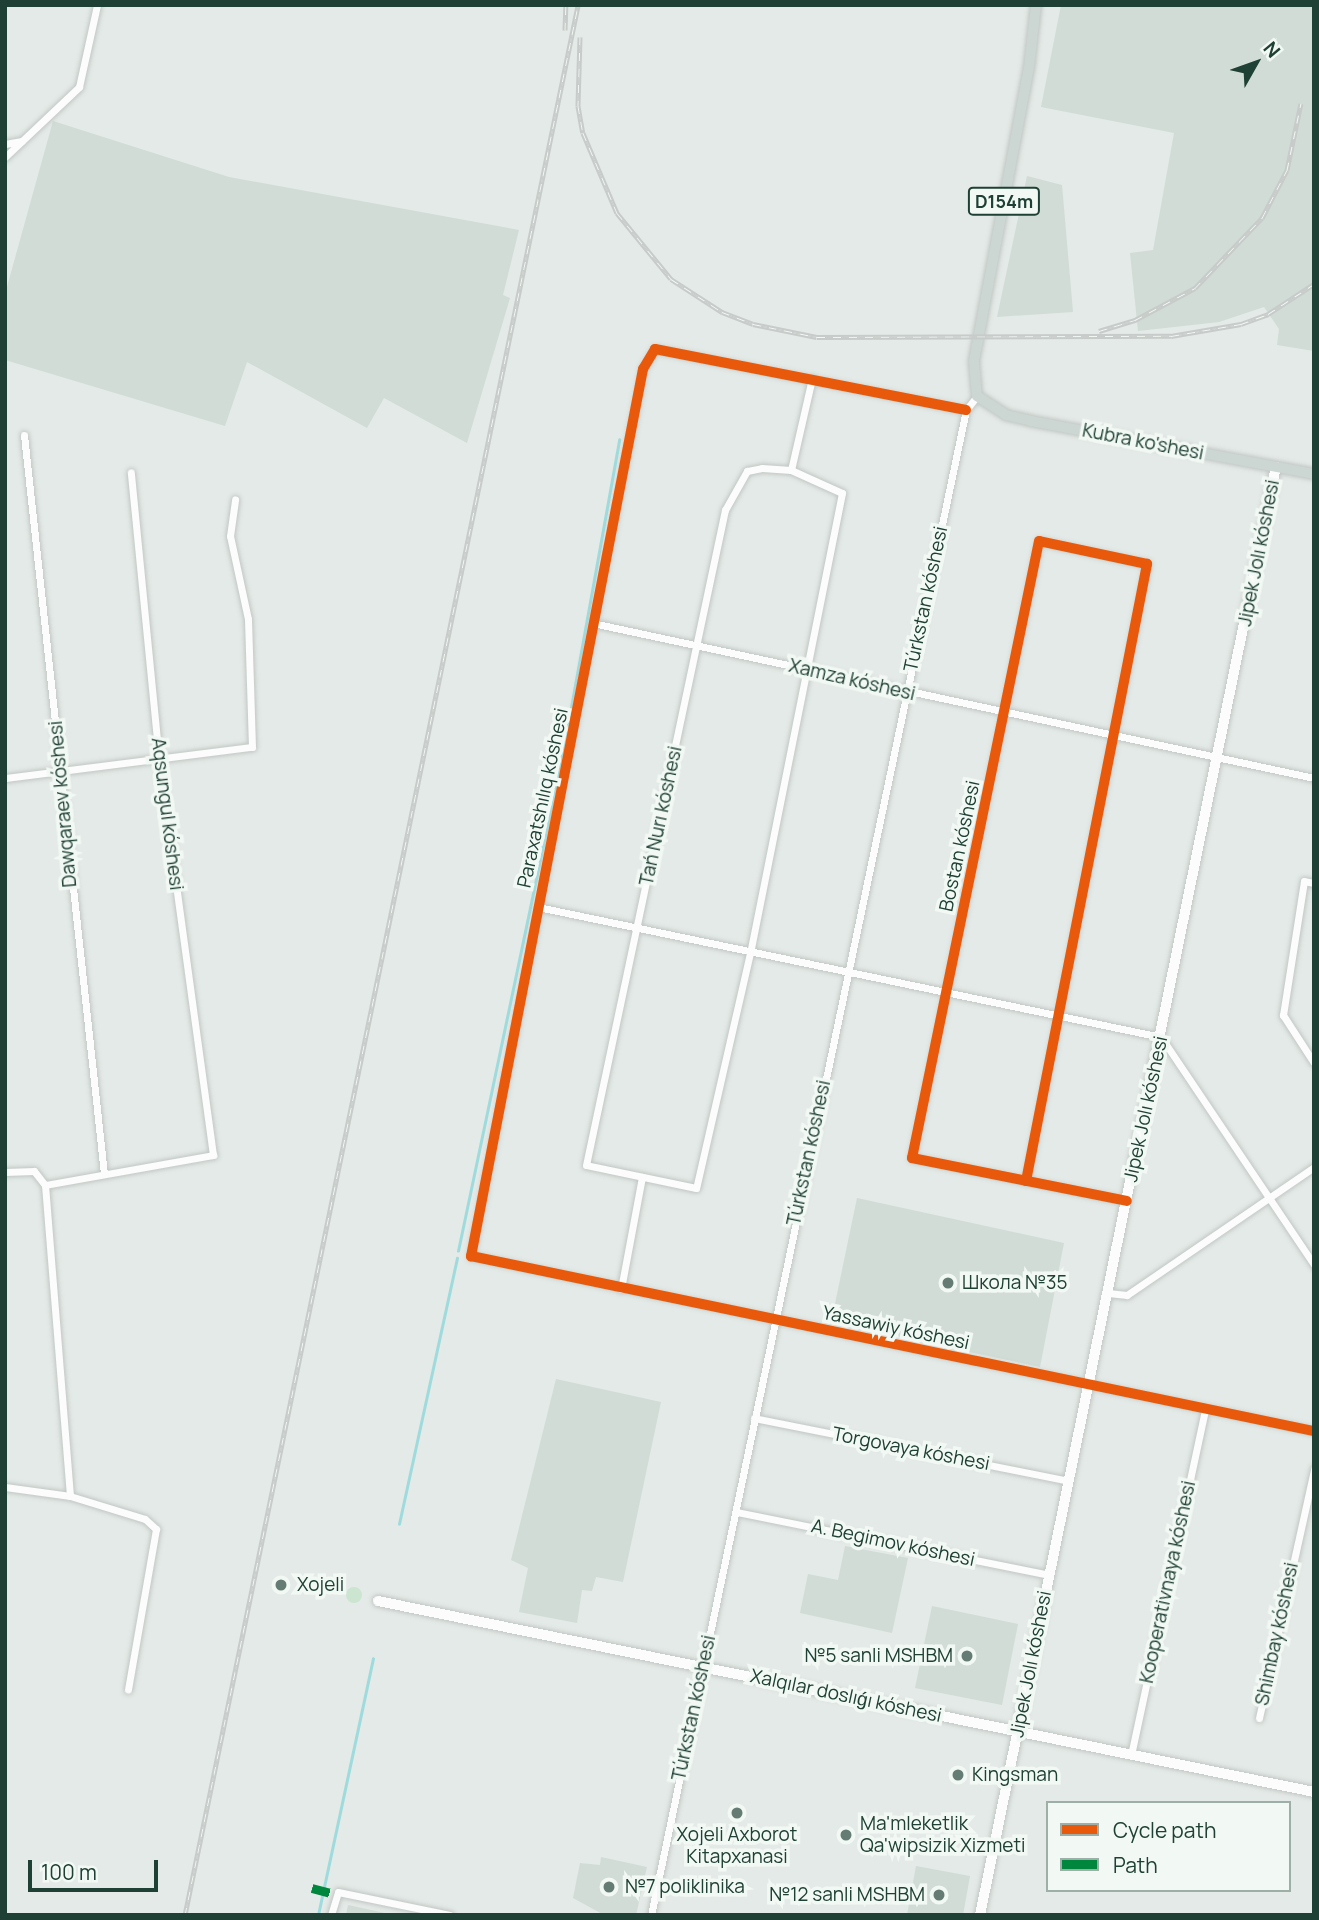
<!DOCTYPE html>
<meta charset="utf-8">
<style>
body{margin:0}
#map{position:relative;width:1319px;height:1920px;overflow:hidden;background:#e4eae7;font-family:Manrope,sans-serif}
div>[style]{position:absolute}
.built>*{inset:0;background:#d1dcd6}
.green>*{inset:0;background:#cbe5d1}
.round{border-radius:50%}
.stream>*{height:2.5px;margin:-1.25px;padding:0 1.25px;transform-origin:1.25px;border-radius:1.25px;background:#9fdbdd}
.roads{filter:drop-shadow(0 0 2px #c1c7c4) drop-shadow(0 0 2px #c1c7c4)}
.street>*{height:7px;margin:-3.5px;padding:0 3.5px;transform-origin:3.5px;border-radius:3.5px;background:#fbfcfb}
.secondary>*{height:10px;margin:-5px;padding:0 5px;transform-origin:5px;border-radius:5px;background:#fbfcfb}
.primary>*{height:10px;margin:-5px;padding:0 5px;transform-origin:5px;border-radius:5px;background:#ccd6d3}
.rail>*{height:5px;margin-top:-2.5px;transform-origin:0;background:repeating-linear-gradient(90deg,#f2f9f5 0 8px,#c7cbc9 0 16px);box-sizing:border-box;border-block:2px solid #c7cbc9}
.quiet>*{height:9px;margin-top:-4.5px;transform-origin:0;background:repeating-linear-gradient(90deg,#00873e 0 18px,transparent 0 27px)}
.cycleway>*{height:10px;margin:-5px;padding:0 5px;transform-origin:5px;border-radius:5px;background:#e8590c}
.dots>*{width:19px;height:19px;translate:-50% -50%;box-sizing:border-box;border:4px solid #f2f9f5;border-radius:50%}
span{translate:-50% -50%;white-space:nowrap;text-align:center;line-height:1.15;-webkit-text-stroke:7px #f2f9f5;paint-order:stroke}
.shield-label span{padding:2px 5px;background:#f2f9f5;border:2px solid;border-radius:5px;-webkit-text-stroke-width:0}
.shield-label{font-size:18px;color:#1f4034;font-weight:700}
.street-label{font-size:19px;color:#1f4034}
.poi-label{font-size:19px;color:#1f4034}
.left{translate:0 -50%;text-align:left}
.right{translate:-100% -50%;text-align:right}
.frame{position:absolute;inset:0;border:7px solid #1f4034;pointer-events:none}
.legend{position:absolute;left:1046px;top:1801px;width:245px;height:91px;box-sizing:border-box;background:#f2f9f5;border:2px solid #9eafa8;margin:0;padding:9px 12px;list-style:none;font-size:21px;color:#1f4034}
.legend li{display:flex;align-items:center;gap:14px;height:35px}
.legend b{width:35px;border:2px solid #9eafa8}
.north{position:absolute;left:1221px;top:28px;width:70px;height:70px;-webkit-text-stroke:5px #f2f9f5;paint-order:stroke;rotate:50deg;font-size:19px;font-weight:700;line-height:28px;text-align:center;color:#1f4034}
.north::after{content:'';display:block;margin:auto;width:24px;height:32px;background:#1f4034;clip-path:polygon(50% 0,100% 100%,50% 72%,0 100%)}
.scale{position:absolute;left:28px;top:1860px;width:130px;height:32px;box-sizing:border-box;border:4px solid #1f4034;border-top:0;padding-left:9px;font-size:21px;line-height:24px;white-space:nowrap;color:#1f4034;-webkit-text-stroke:5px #f2f9f5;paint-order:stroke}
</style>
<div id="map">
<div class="built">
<i style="clip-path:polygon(1061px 5px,1314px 5px,1314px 351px,1277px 345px,1279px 329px,1264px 307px,1219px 322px,1138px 331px,1130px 253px,1153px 250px,1174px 133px,1041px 107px)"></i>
<i style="clip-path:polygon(53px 121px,229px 177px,519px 230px,503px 295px,510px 298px,467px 443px,384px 398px,367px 428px,247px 362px,225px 426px,5px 360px,5px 294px)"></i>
<i style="clip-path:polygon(1027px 176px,1062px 185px,1073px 312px,997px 317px)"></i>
<i style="clip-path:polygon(857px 1198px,1064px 1243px,1040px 1367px,831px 1323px)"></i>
<i style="clip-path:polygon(556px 1379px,661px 1402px,623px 1582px,596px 1577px,592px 1591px,582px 1590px,577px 1623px,519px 1612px,528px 1568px,511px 1560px)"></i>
<i style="clip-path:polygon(845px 1546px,908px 1558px,892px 1633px,800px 1613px,808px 1574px,838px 1580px)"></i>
<i style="clip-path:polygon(932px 1606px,1018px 1624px,1002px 1705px,915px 1688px)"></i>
<i style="clip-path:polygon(601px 1857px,647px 1867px,636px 1915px,604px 1915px,573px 1898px,580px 1863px,600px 1865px)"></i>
<i style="clip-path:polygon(916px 1866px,970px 1876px,963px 1915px,907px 1915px)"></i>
<i style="clip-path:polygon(348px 1905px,394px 1915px,346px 1915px)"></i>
</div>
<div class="green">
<i class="round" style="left:346px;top:1587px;width:16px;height:16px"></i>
</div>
<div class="stream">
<i style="left:458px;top:1251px;width:521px;rotate:-78.15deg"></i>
<i style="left:565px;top:741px;width:306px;rotate:-79.8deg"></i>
<i style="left:399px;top:1524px;width:272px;rotate:-77.7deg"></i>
<i style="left:318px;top:1915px;width:262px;rotate:-77.9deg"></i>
</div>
<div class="roads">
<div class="street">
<i style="left:5px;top:144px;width:17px;rotate:-10deg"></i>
<i style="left:5px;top:157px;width:102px;rotate:-43.4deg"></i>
<i style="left:79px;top:87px;width:84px;rotate:-77.6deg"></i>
<i style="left:966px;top:410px;width:317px;rotate:-168.9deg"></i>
<i style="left:655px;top:349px;width:23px;rotate:121deg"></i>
<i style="left:643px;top:369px;width:904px;rotate:100.97deg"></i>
<i style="left:471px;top:1256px;width:861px;rotate:11.73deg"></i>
<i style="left:24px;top:435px;width:743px;rotate:83.82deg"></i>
<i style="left:762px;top:468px;width:29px;rotate:4deg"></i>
<i style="left:791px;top:470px;width:56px;rotate:24.3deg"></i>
<i style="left:842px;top:493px;width:469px;rotate:101.3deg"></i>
<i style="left:750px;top:953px;width:241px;rotate:102.9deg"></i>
<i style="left:696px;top:1188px;width:112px;rotate:-168.2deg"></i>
<i style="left:586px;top:1165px;width:670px;rotate:-78.02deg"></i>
<i style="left:725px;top:510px;width:45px;rotate:-60.6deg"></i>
<i style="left:747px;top:471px;width:15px;rotate:-11deg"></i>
<i style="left:791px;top:470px;width:94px;rotate:-77.1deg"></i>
<i style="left:597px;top:624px;width:733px;rotate:12.12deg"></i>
<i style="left:5px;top:778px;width:249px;rotate:-7.2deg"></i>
<i style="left:252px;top:747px;width:128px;rotate:-91.8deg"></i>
<i style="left:248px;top:619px;width:85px;rotate:-102.2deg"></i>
<i style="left:230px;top:536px;width:37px;rotate:-82deg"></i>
<i style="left:1314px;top:883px;width:10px;rotate:-169deg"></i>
<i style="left:1304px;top:881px;width:136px;rotate:98.9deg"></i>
<i style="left:1283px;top:1015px;width:57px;rotate:57.1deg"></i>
<i style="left:538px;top:907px;width:636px;rotate:11.79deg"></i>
<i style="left:1161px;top:1037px;width:275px;rotate:56.1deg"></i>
<i style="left:5px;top:1172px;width:29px;rotate:-2deg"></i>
<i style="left:34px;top:1171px;width:18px;rotate:52deg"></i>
<i style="left:45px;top:1185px;width:312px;rotate:85.4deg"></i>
<i style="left:1026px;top:1181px;width:629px;rotate:-78.9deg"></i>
<i style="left:1147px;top:564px;width:110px;rotate:-168deg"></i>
<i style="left:1039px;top:541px;width:630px;rotate:101.63deg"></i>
<i style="left:912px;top:1158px;width:219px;rotate:11.3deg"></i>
<i style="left:45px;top:1185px;width:171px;rotate:-10.1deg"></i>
<i style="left:213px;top:1155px;width:399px;rotate:-97.8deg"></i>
<i style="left:159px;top:760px;width:289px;rotate:-95.6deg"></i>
<i style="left:621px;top:1289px;width:114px;rotate:-79.4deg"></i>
<i style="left:1108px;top:1293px;width:19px;rotate:6deg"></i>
<i style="left:1127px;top:1295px;width:227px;rotate:-34.4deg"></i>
<i style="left:754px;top:1418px;width:320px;rotate:11.3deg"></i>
<i style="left:5px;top:1487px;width:66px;rotate:7.9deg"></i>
<i style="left:70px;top:1496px;width:78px;rotate:17deg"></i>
<i style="left:145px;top:1519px;width:15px;rotate:42deg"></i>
<i style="left:156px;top:1529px;width:163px;rotate:99.9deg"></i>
<i style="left:737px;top:1512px;width:318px;rotate:11.4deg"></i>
<i style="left:1259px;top:1718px;width:255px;rotate:-77.5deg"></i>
<i style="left:1131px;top:1755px;width:354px;rotate:-77.9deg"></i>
<i style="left:331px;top:1915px;width:24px;rotate:-73deg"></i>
<i style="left:338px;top:1892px;width:114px;rotate:11.6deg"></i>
<i style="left:651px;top:1915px;width:1538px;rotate:-78.18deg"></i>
<i style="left:966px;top:410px;width:18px;rotate:-52deg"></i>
</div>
<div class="secondary">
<i style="left:378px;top:1601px;width:955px;rotate:11.53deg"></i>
<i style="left:980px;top:1915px;width:1478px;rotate:-78.45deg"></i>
</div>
<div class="primary">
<i style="left:1036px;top:5px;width:62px;rotate:96.4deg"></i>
<i style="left:1029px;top:67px;width:300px;rotate:100.6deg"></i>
<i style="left:974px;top:362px;width:34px;rotate:85deg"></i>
<i style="left:977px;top:396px;width:35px;rotate:33deg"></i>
<i style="left:1006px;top:415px;width:26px;rotate:13deg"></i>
<i style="left:1031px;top:421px;width:288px;rotate:10.6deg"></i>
</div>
</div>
<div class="rail">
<i style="left:565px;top:30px;width:25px;rotate:-88deg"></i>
<i style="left:580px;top:37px;width:69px;rotate:91.7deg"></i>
<i style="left:578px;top:106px;width:27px;rotate:80deg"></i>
<i style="left:583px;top:133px;width:87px;rotate:67deg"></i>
<i style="left:617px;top:213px;width:85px;rotate:50.7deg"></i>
<i style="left:671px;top:279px;width:61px;rotate:32.9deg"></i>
<i style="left:722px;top:312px;width:33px;rotate:21deg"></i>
<i style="left:753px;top:324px;width:65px;rotate:11.5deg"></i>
<i style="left:817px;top:337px;width:354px;rotate:-0.2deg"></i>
<i style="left:1171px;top:336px;width:71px;rotate:-9.7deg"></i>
<i style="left:1241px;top:324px;width:29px;rotate:-20deg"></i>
<i style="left:1268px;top:314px;width:55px;rotate:-33.1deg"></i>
<i style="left:1099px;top:331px;width:38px;rotate:-17deg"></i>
<i style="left:1135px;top:320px;width:68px;rotate:-28.1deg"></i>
<i style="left:1195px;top:288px;width:97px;rotate:-46.3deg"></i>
<i style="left:1262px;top:218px;width:54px;rotate:-62.5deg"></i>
<i style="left:1287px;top:170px;width:68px;rotate:-78.2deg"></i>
<i style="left:185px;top:1915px;width:1950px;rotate:-78.37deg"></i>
</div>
<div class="quiet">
<i style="left:312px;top:1888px;width:24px;rotate:15deg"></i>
</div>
<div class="cycleway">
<i style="left:966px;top:410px;width:317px;rotate:-168.9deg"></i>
<i style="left:655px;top:349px;width:23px;rotate:121deg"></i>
<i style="left:643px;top:369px;width:904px;rotate:100.97deg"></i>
<i style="left:471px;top:1256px;width:861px;rotate:11.73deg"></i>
<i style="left:1026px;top:1181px;width:629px;rotate:-78.9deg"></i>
<i style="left:1147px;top:564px;width:110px;rotate:-168deg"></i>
<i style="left:1039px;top:541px;width:630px;rotate:101.63deg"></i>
<i style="left:912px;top:1158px;width:219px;rotate:11.3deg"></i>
</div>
<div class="dots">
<i style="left:948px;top:1283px;background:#647c73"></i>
<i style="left:281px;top:1585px;background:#647c73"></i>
<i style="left:967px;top:1656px;background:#647c73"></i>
<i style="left:958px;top:1775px;background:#647c73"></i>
<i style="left:737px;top:1813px;background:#647c73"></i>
<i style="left:846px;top:1835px;background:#647c73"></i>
<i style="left:609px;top:1887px;background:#647c73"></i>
<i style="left:939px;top:1895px;background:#647c73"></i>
</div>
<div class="shield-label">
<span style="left:1004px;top:201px">D154m</span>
</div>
<div class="street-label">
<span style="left:1143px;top:442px;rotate:11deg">Kubra ko'shesi</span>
<span style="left:1259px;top:553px;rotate:-79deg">Jipek Jolı kóshesi</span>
<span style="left:926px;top:599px;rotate:-78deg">Túrkstan kóshesi</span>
<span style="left:852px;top:680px;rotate:13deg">Xamza kóshesi</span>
<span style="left:543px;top:798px;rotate:-78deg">Paraxatshılıq kóshesi</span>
<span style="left:63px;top:804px;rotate:-95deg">Dawqaraev kóshesi</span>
<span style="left:167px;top:814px;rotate:83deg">Aqsungul kóshesi</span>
<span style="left:661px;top:816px;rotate:-78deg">Tań Nurı kóshesi</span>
<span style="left:960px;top:846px;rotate:-78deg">Bostan kóshesi</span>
<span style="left:1146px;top:1109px;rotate:-78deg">Jipek Jolı kóshesi</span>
<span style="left:809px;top:1153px;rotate:-78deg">Túrkstan kóshesi</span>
<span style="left:896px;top:1328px;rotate:12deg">Yassawiy kóshesi</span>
<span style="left:911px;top:1449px;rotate:11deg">Torgovaya kóshesi</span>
<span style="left:893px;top:1543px;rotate:12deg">A. Begimov kóshesi</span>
<span style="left:1168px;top:1582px;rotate:-78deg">Kooperativnaya kóshesi</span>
<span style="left:1277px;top:1634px;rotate:-78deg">Shimbay kóshesi</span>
<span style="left:1031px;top:1664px;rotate:-79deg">Jipek Jolı kóshesi</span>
<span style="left:846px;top:1696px;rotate:12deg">Xalqılar doslıǵı kóshesi</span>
<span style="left:694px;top:1708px;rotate:-78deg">Túrkstan kóshesi</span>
</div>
<div class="poi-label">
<span class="left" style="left:962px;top:1283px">Школа №35</span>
<span class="left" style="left:297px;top:1585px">Xojeli</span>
<span class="right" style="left:953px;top:1656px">№5 sanli MSHBM</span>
<span class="left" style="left:972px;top:1775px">Kingsman</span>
<span class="left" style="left:860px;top:1835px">Ma'mleketlik<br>Qa'wipsizik Xizmeti</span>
<span style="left:737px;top:1846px">Xojeli Axborot<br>Kitapxanasi</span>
<span class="left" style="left:625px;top:1887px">№7 poliklinika</span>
<span class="right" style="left:925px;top:1895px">№12 sanli MSHBM</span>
</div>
<div class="frame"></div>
<ul class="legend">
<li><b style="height:9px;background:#e8590c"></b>Cycle path</li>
<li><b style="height:9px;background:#00873e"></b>Path</li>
</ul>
<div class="north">N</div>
<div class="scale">100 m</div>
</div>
